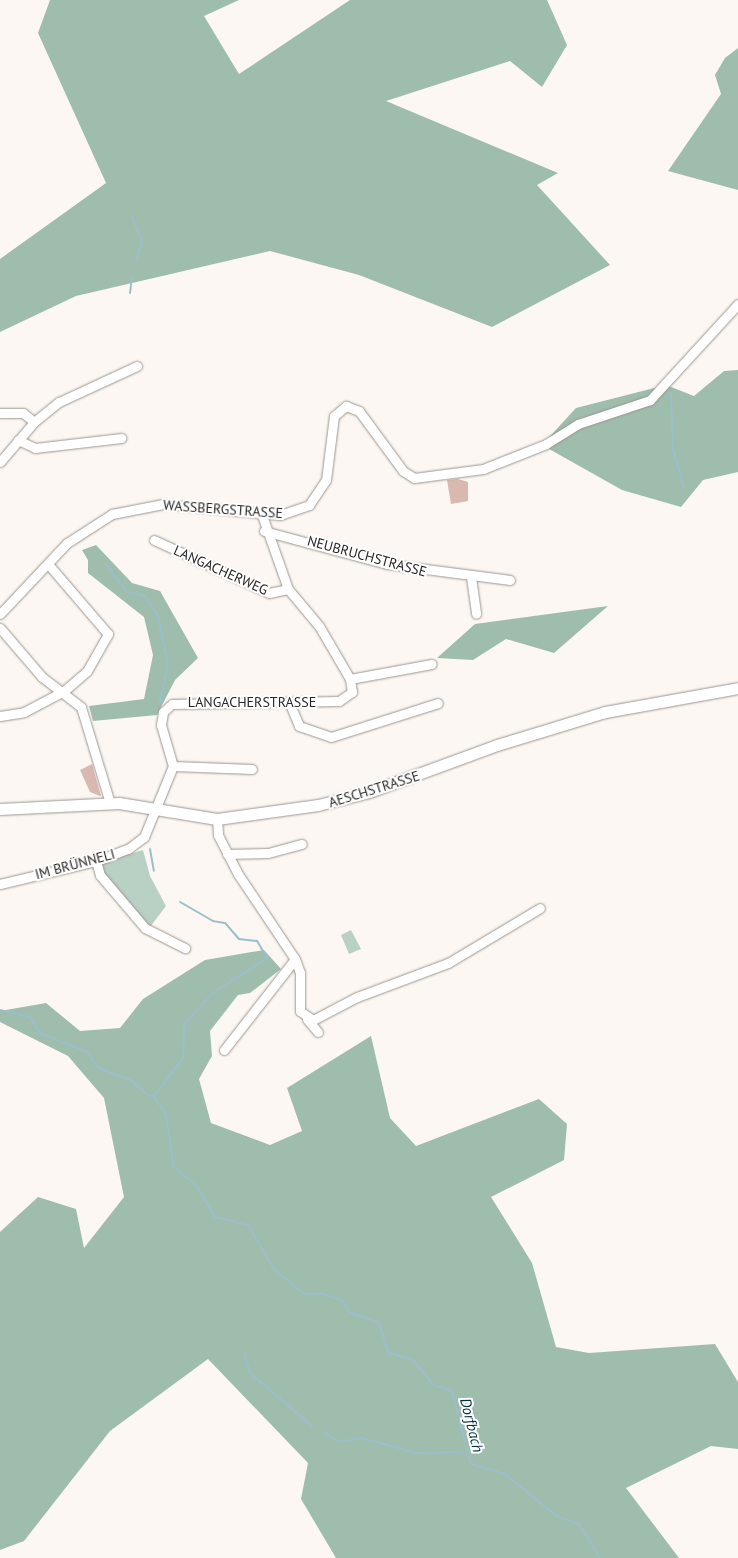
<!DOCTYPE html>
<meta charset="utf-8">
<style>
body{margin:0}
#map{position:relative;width:738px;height:1558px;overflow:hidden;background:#fcf7f2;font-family:"PT Sans",sans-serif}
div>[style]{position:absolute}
.green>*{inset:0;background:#b9d0c4}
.forest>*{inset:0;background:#9ebdad}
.stream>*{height:2px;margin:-1px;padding:0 1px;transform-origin:1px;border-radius:1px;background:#9cbecb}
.building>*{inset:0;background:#d9b8af}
.roads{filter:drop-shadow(0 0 1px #9b9691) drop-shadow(0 0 1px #9b9691)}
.minor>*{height:9px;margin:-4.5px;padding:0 4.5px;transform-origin:4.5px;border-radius:4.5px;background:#fff}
.major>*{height:11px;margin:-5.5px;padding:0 5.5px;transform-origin:5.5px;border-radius:5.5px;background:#fff}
span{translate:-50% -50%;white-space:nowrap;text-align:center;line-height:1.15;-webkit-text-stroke:4px #fff;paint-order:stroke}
.street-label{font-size:14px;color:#292725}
.water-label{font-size:15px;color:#003242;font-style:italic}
</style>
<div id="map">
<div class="green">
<i style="clip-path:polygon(143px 850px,150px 876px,166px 906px,150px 927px,102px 876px,100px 863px)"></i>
<i style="clip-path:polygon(351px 930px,361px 949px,349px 954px,341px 935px)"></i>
</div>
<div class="forest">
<i style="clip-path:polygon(50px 0,239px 0,204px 16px,239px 74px,350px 0,547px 0,567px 45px,542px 87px,510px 61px,386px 101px,558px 173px,537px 185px,610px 265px,492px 327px,359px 275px,270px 251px,76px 296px,0 332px,0 259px,106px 183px,38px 33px)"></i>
<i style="clip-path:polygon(738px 48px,738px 190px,668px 171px,721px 94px,715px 75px,725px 58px)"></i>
<i style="clip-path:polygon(738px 370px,738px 472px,703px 480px,681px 507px,622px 490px,542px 445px,576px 408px,666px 385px,694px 396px,724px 371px)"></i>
<i style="clip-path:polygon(96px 545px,132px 583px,160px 591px,198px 658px,175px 680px,157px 715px,93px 721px,89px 706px,144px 699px,153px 655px,144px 617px,88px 573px,88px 560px,82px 550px)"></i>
<i style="clip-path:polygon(608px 606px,554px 653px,506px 639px,473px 660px,437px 658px,475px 624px)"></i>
<i style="clip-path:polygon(264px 950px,281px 969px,250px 993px,238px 995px,210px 1031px,212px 1056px,199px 1079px,211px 1123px,270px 1145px,302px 1131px,287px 1088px,371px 1036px,390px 1118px,416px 1146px,539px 1099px,567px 1124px,564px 1160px,491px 1197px,532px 1263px,556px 1347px,589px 1353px,715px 1344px,738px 1382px,738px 1449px,711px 1446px,626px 1488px,679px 1558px,336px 1558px,301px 1499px,308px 1463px,208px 1359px,110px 1431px,24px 1541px,0 1550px,0 1232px,38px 1197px,76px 1209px,84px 1248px,124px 1197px,104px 1098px,68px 1056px,0 1022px,0 1011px,46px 1003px,80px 1031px,120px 1028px,143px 999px,205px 960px)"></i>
</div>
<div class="stream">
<i style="left:132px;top:217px;width:27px;rotate:68deg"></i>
<i style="left:142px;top:242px;width:21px;rotate:107deg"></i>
<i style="left:130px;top:293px;width:16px;rotate:-83deg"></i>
<i style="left:671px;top:393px;width:56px;rotate:88deg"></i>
<i style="left:673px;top:449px;width:40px;rotate:74deg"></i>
<i style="left:106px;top:564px;width:34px;rotate:53deg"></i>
<i style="left:126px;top:591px;width:20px;rotate:15deg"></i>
<i style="left:145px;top:596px;width:24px;rotate:57deg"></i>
<i style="left:158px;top:616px;width:49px;rotate:78.2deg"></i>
<i style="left:168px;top:664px;width:40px;rotate:102deg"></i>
<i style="left:150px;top:849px;width:22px;rotate:80deg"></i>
<i style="left:0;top:1010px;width:31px;rotate:13deg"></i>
<i style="left:30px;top:1017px;width:19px;rotate:58deg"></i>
<i style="left:40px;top:1033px;width:51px;rotate:22deg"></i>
<i style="left:87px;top:1052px;width:19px;rotate:55deg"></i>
<i style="left:98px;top:1068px;width:35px;rotate:20deg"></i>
<i style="left:131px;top:1080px;width:22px;rotate:43deg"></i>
<i style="left:147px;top:1095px;width:6px;rotate:9deg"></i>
<i style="left:153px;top:1096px;width:22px;rotate:54deg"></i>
<i style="left:166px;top:1114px;width:54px;rotate:81.4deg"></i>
<i style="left:174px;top:1167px;width:30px;rotate:40deg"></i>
<i style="left:197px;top:1186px;width:36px;rotate:60deg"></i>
<i style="left:215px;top:1217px;width:34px;rotate:14deg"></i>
<i style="left:248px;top:1225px;width:51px;rotate:59.4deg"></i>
<i style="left:274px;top:1269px;width:39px;rotate:40deg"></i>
<i style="left:304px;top:1294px;width:20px"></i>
<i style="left:324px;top:1294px;width:20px;rotate:20deg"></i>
<i style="left:343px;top:1301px;width:13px;rotate:61deg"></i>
<i style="left:349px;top:1312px;width:32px;rotate:20deg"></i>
<i style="left:379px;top:1323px;width:32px;rotate:72deg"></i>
<i style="left:389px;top:1353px;width:25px;rotate:16deg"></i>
<i style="left:413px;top:1360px;width:32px;rotate:51deg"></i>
<i style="left:433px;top:1385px;width:20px;rotate:18deg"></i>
<i style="left:452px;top:1391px;width:75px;rotate:75.4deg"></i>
<i style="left:471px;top:1464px;width:35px;rotate:16deg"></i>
<i style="left:505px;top:1474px;width:68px;rotate:39.1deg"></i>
<i style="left:558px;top:1517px;width:22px;rotate:18deg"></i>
<i style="left:579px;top:1524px;width:40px;rotate:58deg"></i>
<i style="left:154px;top:1096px;width:48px;rotate:-52.7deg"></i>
<i style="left:183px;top:1058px;width:34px;rotate:-88deg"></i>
<i style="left:184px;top:1024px;width:42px;rotate:-46.9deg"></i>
<i style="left:213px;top:993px;width:64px;rotate:-32.9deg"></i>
<i style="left:267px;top:958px;width:20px;rotate:-120deg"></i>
<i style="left:257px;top:941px;width:18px;rotate:-174deg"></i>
<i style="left:239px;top:939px;width:21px;rotate:-131deg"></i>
<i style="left:225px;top:923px;width:12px;rotate:-171deg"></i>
<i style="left:213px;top:921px;width:38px;rotate:-150deg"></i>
<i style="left:244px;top:1354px;width:20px;rotate:72deg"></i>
<i style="left:250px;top:1373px;width:82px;rotate:40.5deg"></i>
<i style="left:325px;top:1433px;width:17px;rotate:33deg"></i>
<i style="left:339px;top:1442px;width:22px;rotate:-10deg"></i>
<i style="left:361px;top:1438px;width:58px;rotate:15deg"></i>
<i style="left:417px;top:1453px;width:47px;rotate:-1.2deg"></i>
</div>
<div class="building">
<i style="clip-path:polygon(458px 479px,468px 482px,468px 501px,451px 504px,447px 480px)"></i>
<i style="clip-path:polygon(92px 764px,101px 796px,100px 796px,90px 792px,80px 770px)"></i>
</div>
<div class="roads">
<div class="minor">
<i style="left:0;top:413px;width:23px"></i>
<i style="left:23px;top:413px;width:14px;rotate:39deg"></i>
<i style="left:18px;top:440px;width:19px;rotate:25deg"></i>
<i style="left:35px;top:448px;width:87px;rotate:-6.6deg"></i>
<i style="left:0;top:462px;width:52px;rotate:-49.6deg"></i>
<i style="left:34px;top:422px;width:32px;rotate:-39deg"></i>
<i style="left:59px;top:402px;width:86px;rotate:-24.8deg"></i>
<i style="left:264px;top:531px;width:127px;rotate:15deg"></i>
<i style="left:387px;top:564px;width:124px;rotate:7.4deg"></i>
<i style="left:154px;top:540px;width:127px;rotate:24.7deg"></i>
<i style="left:269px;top:593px;width:19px;rotate:-12deg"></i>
<i style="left:471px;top:577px;width:37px;rotate:82deg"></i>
<i style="left:0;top:614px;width:98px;rotate:-46.7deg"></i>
<i style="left:67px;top:543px;width:54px;rotate:-32.8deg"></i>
<i style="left:112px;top:514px;width:52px;rotate:-11.1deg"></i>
<i style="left:163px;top:504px;width:118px;rotate:5.4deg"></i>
<i style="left:280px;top:515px;width:31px;rotate:-19deg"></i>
<i style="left:309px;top:505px;width:30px;rotate:-56deg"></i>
<i style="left:326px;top:480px;width:64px;rotate:-82.9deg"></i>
<i style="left:334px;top:416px;width:16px;rotate:-40deg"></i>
<i style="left:346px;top:406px;width:14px;rotate:21deg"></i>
<i style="left:359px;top:411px;width:74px;rotate:53.7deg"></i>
<i style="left:403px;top:471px;width:13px;rotate:32deg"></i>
<i style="left:414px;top:478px;width:70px;rotate:-7.4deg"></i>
<i style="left:483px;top:469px;width:68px;rotate:-21.6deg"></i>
<i style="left:546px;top:444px;width:38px;rotate:-32deg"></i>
<i style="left:578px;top:424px;width:76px;rotate:-18.4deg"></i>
<i style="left:650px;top:400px;width:130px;rotate:-47.5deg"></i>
<i style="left:0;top:628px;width:65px;rotate:49.4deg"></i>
<i style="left:42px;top:677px;width:49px;rotate:37.6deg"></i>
<i style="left:81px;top:707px;width:100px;rotate:73.2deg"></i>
<i style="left:350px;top:679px;width:83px;rotate:-10.4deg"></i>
<i style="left:289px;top:702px;width:26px;rotate:67deg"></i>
<i style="left:299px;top:726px;width:34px;rotate:19deg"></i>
<i style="left:331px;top:737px;width:112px;rotate:-17.6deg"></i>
<i style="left:0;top:716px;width:24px;rotate:-9deg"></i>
<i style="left:24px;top:712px;width:45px;rotate:-27.7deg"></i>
<i style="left:64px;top:691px;width:30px;rotate:-41deg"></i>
<i style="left:87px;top:671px;width:43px;rotate:-60.4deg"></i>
<i style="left:108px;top:634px;width:92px;rotate:-130.6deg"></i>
<i style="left:173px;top:766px;width:79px;rotate:2.2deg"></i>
<i style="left:217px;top:819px;width:16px;rotate:86deg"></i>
<i style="left:218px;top:835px;width:44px;rotate:62.9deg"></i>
<i style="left:238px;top:874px;width:102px;rotate:56.2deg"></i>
<i style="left:295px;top:959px;width:15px;rotate:70deg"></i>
<i style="left:300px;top:973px;width:38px;rotate:90deg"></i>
<i style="left:300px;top:1011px;width:16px;rotate:35deg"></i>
<i style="left:313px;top:1020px;width:50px;rotate:-27.6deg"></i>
<i style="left:357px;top:997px;width:97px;rotate:-20.5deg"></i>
<i style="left:448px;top:963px;width:107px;rotate:-30.9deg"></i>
<i style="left:227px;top:854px;width:41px;rotate:-1.4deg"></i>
<i style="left:268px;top:853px;width:35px;rotate:-15deg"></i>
<i style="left:96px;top:861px;width:15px;rotate:74deg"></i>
<i style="left:100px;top:875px;width:70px;rotate:49.7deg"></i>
<i style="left:145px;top:928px;width:45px;rotate:26.6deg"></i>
<i style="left:0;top:884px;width:99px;rotate:-13.5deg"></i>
<i style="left:96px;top:861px;width:34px;rotate:-21deg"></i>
<i style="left:128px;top:849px;width:20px;rotate:-37deg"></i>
<i style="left:144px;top:837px;width:77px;rotate:-67.8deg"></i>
<i style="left:173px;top:766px;width:43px;rotate:-106.3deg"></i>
<i style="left:161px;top:725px;width:13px;rotate:-81deg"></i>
<i style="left:163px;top:712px;width:12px;rotate:-42deg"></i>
<i style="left:172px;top:704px;width:167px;rotate:-1deg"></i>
<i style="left:339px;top:701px;width:16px;rotate:-35deg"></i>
<i style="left:352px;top:692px;width:13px;rotate:-99deg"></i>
<i style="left:350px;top:679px;width:61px;rotate:-120.3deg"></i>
<i style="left:319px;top:626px;width:48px;rotate:-130deg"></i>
<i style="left:288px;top:589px;width:78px;rotate:-109.4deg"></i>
<i style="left:307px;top:1019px;width:17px;rotate:50deg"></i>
<i style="left:224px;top:1050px;width:115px;rotate:-52deg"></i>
</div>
<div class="major">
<i style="left:0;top:809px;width:119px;rotate:-2.9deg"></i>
<i style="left:119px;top:803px;width:99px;rotate:9.3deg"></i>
<i style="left:217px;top:819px;width:102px;rotate:-7.9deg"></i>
<i style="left:318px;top:805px;width:53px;rotate:-14.3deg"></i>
<i style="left:369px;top:792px;width:136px;rotate:-20.2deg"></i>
<i style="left:497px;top:745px;width:113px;rotate:-17deg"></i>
<i style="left:605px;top:712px;width:135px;rotate:-10.2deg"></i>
</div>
</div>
<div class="street-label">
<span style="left:223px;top:509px;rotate:4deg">WASSBERGSTRASSE</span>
<span style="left:367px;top:556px;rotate:15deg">NEUBRUCHSTRASSE</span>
<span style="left:221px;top:570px;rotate:24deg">LANGACHERWEG</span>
<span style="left:252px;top:702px">LANGACHERSTRASSE</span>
<span style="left:374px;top:789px;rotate:-17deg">AESCHSTRASSE</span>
<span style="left:75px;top:864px;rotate:-15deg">IM BRÜNNELI</span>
</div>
<div class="water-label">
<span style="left:472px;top:1425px;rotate:76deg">Dorfbach</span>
</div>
</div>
